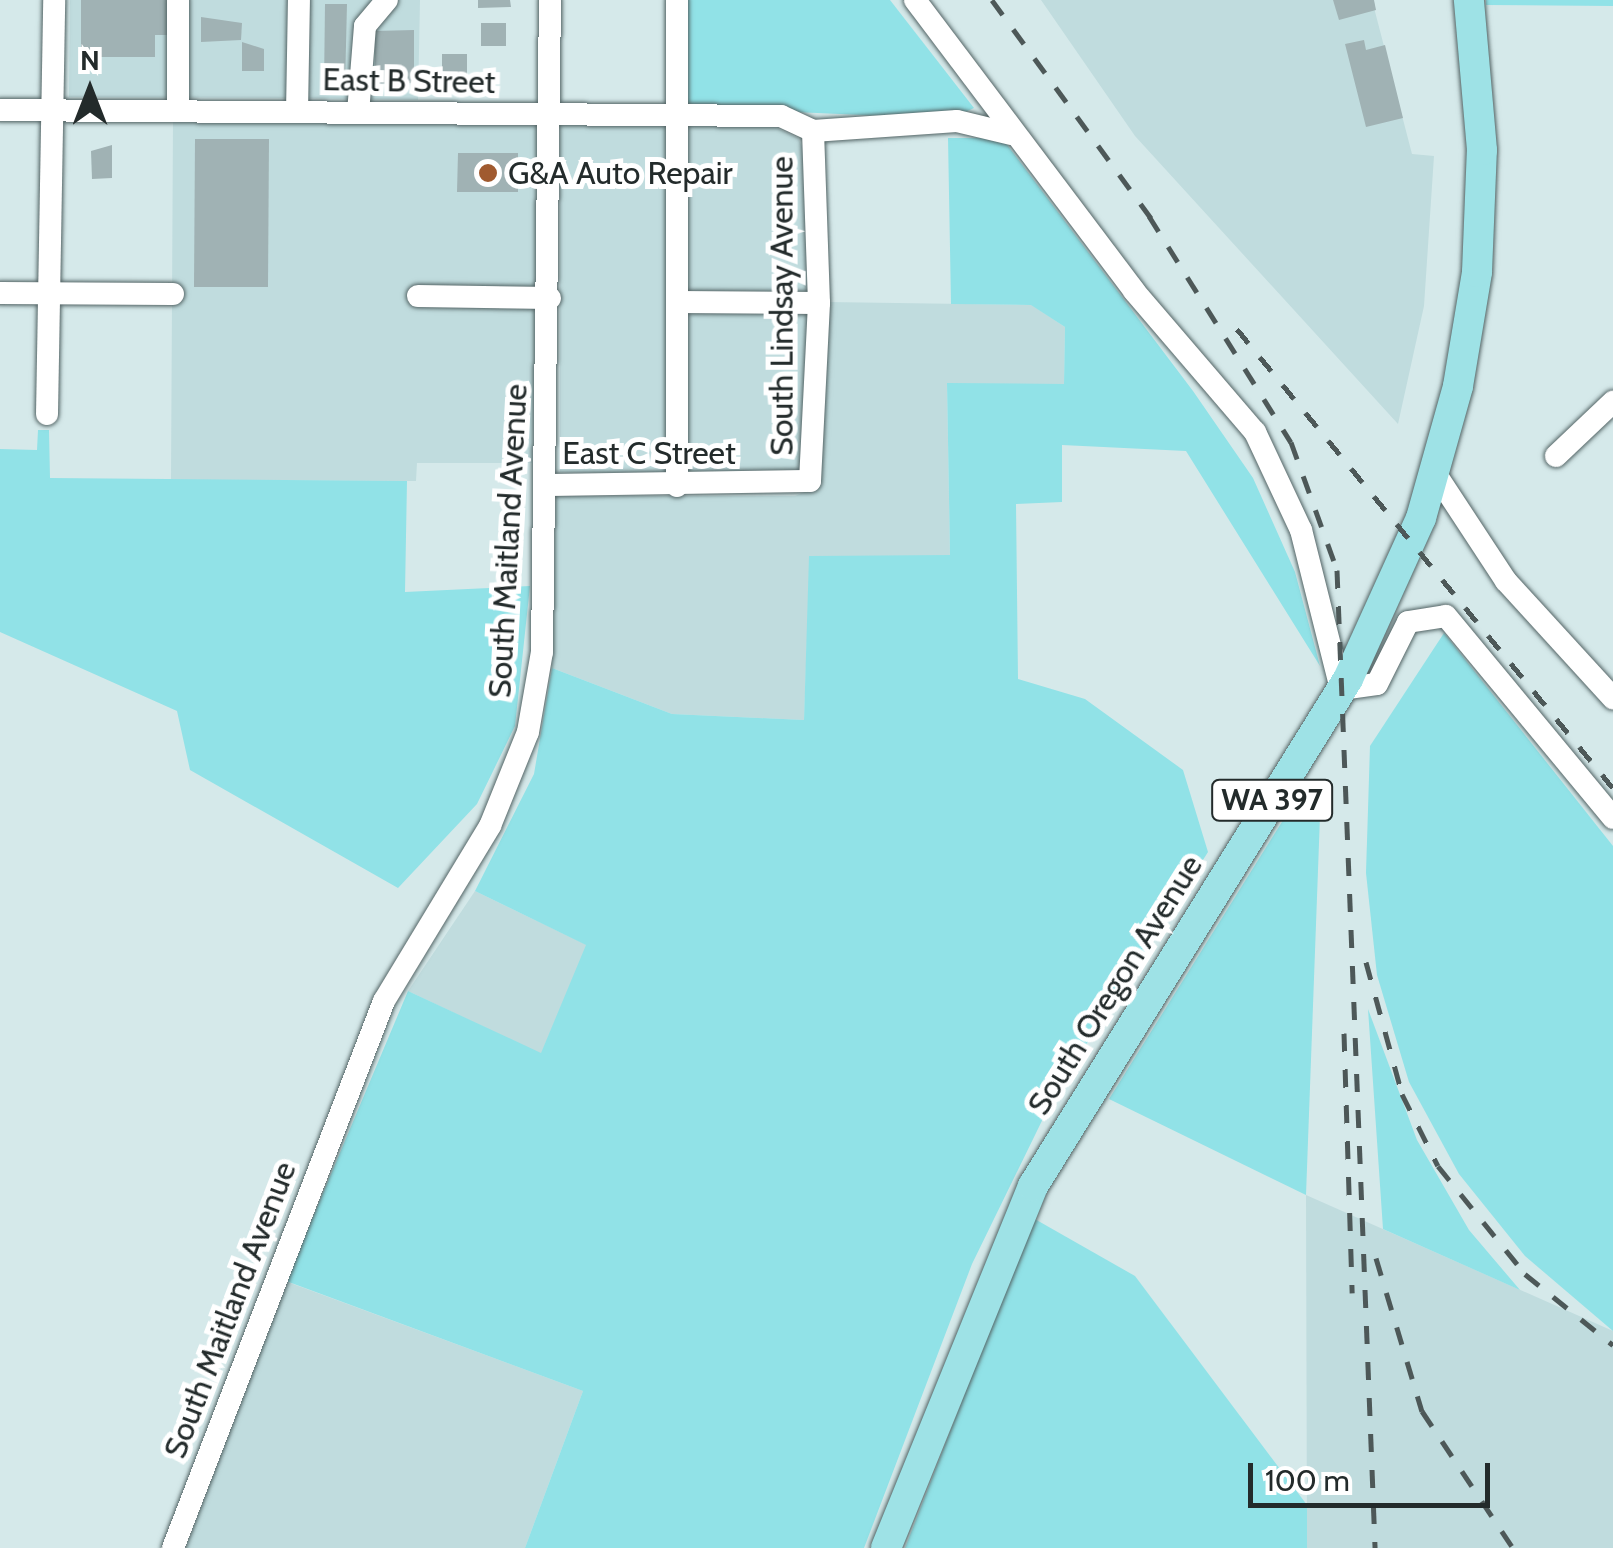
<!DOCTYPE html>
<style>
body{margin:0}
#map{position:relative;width:1613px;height:1548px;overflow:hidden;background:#d5e9ea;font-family:Cabin,sans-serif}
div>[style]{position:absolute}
.built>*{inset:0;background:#c0dcde}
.green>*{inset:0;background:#91e2e7}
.building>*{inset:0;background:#a0b2b4}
.roads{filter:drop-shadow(0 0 2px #536465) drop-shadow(0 0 2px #536465)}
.minor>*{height:22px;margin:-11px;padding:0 11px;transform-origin:11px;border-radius:11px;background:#fff}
.major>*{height:30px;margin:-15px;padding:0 15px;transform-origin:15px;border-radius:15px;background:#9ee2e6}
.rail>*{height:5px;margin-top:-2.5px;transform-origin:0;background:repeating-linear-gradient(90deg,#4d5858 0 18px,transparent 0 36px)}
.dots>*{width:28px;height:28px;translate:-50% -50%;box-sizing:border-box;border:5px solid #fff;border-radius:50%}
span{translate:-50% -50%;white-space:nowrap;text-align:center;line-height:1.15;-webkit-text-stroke:10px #fff;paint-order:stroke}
.shield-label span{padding:2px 8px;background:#fff;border:2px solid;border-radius:8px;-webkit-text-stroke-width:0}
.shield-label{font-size:30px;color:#232b2b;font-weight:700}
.street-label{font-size:32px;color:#232b2b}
.poi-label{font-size:32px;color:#232b2b}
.left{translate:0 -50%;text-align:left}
.north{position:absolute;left:40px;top:40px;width:100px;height:100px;-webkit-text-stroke:8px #fff;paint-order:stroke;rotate:0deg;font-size:28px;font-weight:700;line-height:40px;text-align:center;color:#232b2b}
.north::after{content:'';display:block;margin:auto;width:35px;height:45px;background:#232b2b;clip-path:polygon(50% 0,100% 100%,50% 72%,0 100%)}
.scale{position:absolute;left:1248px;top:1463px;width:242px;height:45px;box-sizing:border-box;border:5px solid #232b2b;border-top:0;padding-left:12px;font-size:30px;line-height:35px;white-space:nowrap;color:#232b2b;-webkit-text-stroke:8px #fff;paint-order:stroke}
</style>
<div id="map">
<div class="built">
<i style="clip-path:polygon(70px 0,292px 0,291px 98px,69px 97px)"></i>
<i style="clip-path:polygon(303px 0,420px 0,418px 100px,302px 98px)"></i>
<i style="clip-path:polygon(1041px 0,1372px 0,1412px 154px,1434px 156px,1424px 306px,1398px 424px,1135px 136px)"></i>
<i style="clip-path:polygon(173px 120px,541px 126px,532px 463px,417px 463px,416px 481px,171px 480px)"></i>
<i style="clip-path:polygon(560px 120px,774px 127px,798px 138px,807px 158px,807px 464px,799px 474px,560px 472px)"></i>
<i style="clip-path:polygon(827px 302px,1032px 305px,1065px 327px,1064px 385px,947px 384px,950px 556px,810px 557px,804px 720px,672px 714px,552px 668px,556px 496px,795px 496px,818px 486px)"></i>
<i style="clip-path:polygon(475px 891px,587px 945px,541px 1054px,408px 991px)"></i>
<i style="clip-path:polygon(1306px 1195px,1613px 1331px,1613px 1548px,1307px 1548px)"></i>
<i style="clip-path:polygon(285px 1281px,583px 1391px,525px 1548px,186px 1548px)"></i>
</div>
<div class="green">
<i style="clip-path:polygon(684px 0,890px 0,974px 108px,950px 119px,683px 107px)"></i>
<i style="clip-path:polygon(1486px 0,1613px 0,1613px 6px,1486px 5px)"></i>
<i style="clip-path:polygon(948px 138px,1002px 138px,1193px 391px,1253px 478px,1295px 572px,1320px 666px,1186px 451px,1062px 445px,1062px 502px,1016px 504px,1018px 679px,1085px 699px,1183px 770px,1208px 852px,1055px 1094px,972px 1264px,864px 1548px,525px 1548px,583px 1391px,286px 1281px,408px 991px,541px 1053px,586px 945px,475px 891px,534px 774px,552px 668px,672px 714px,804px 720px,809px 556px,950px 555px,947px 383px,1064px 384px,1065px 327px,1031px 305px,951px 304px)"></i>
<i style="clip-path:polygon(38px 430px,49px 430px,50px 478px,407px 481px,405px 592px,530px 586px,515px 726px,477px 804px,398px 888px,190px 770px,177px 711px,0 632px,0 449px,37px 450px)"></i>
<i style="clip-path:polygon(1444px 633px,1613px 846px,1613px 1331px,1525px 1256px,1459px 1174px,1409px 1082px,1377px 975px,1366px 873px,1370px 746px)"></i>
<i style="clip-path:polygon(1290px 809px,1320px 816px,1306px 1195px,1109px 1099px)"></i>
<i style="clip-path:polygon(1368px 1009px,1417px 1140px,1469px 1230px,1520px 1290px,1383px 1229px)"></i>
<i style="clip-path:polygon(1033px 1218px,1135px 1276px,1307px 1505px,1307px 1548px,905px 1548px)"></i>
</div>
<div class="building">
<i style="clip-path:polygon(81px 0,170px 0,170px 35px,155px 35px,155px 57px,81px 57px)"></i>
<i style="clip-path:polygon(478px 0,510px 0,511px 7px,478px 8px)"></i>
<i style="clip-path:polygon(1333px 0,1374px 0,1376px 10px,1339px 20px)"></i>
<i style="clip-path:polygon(325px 4px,347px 4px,345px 86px,324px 86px)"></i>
<i style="clip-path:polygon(201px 17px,242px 23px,241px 40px,201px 42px)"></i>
<i style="clip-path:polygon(481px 23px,506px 23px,506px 46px,481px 46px)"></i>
<i style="clip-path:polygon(414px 30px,414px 83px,375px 84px,375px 31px)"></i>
<i style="clip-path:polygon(1364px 40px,1366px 50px,1385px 45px,1403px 118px,1366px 127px,1345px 44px)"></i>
<i style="clip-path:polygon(242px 42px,264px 49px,264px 71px,242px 71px)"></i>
<i style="clip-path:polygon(442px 54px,467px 54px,467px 78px,442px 78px)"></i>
<i style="clip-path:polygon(195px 139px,269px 139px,268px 287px,194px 287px)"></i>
<i style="clip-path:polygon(112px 145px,112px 178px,92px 179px,91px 151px)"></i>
<i style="clip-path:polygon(458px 153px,518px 153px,518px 192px,457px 192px)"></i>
</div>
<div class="roads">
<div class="minor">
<i style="left:915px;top:0;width:364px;rotate:53deg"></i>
<i style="left:1134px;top:291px;width:186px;rotate:49.4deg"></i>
<i style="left:1255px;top:432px;width:108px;rotate:64.9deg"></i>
<i style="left:1301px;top:530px;width:164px;rotate:75.9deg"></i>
<i style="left:1341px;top:689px;width:36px;rotate:-8deg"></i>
<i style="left:1377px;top:684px;width:69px;rotate:-63.4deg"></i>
<i style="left:1408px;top:622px;width:38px;rotate:-9deg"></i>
<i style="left:1446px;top:616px;width:262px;rotate:50.4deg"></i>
<i style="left:0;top:110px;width:781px;rotate:0.44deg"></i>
<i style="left:781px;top:116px;width:35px;rotate:25deg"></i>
<i style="left:178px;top:111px;width:111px;rotate:-90deg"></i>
<i style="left:297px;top:112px;width:112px;rotate:-89deg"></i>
<i style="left:358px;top:113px;width:87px;rotate:-85.4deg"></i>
<i style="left:365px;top:26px;width:34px;rotate:-50deg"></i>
<i style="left:813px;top:131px;width:144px;rotate:-4deg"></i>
<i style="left:957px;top:121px;width:56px;rotate:13.5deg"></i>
<i style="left:0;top:293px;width:173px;rotate:0.3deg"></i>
<i style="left:418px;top:296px;width:132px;rotate:0.9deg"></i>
<i style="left:678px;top:302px;width:141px;rotate:0.4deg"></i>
<i style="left:47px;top:414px;width:414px;rotate:-89deg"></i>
<i style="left:1556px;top:456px;width:79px;rotate:-43.5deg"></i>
<i style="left:1435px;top:473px;width:129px;rotate:56.7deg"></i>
<i style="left:1506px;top:581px;width:159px;rotate:47.6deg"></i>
<i style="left:545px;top:485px;width:265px;rotate:-0.9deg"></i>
<i style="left:810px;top:481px;width:178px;rotate:-87.1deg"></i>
<i style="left:819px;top:303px;width:172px;rotate:-92deg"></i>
<i style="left:677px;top:486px;width:486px;rotate:-90deg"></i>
<i style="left:173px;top:1548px;width:586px;rotate:-68.91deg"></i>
<i style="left:384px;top:1001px;width:205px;rotate:-58.8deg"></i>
<i style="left:490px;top:826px;width:101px;rotate:-68deg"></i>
<i style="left:528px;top:732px;width:81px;rotate:-80.1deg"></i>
<i style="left:542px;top:652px;width:652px;rotate:-89.3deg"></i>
</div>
<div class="major">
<i style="left:886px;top:1548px;width:391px;rotate:-67.9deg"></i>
<i style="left:1033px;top:1186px;width:597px;rotate:-58.15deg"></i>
<i style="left:1348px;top:679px;width:177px;rotate:-65.6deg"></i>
<i style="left:1421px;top:518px;width:137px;rotate:-74.3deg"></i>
<i style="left:1458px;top:386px;width:116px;rotate:-80.5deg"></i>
<i style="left:1477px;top:272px;width:122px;rotate:-87.7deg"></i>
<i style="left:1482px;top:150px;width:151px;rotate:-95deg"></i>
</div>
</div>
<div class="rail">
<i style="left:992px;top:0;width:280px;rotate:53.9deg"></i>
<i style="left:1149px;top:216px;width:267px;rotate:57.9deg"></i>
<i style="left:1291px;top:442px;width:136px;rotate:70.2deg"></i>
<i style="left:1337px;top:570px;width:979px;rotate:87.77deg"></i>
<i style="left:1237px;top:329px;width:593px;rotate:50.68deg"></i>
<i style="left:1366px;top:962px;width:137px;rotate:74.7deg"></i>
<i style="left:1402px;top:1094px;width:80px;rotate:63.4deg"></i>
<i style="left:1438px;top:1166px;width:139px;rotate:51.1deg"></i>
<i style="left:1525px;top:1274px;width:113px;rotate:38.9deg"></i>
<i style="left:1344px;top:1033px;width:260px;rotate:88.2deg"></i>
<i style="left:1376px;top:1258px;width:160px;rotate:73.3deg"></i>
<i style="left:1422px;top:1411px;width:164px;rotate:56.4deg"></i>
</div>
<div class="dots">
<i style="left:488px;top:173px;background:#a05a2f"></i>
</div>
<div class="shield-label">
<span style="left:1272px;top:800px">WA 397</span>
</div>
<div class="street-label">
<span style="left:409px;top:81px;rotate:1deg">East B Street</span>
<span style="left:782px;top:306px;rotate:-90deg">South Lindsay Avenue</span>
<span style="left:649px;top:453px">East C Street</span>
<span style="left:508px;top:541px;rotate:-87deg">South Maitland Avenue</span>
<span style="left:1115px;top:985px;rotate:-58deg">South Oregon Avenue</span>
<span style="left:230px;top:1310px;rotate:-69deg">South Maitland Avenue</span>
</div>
<div class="poi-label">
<span class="left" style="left:508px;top:173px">G&amp;A Auto Repair</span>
</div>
<div class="north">N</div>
<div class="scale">100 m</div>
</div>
